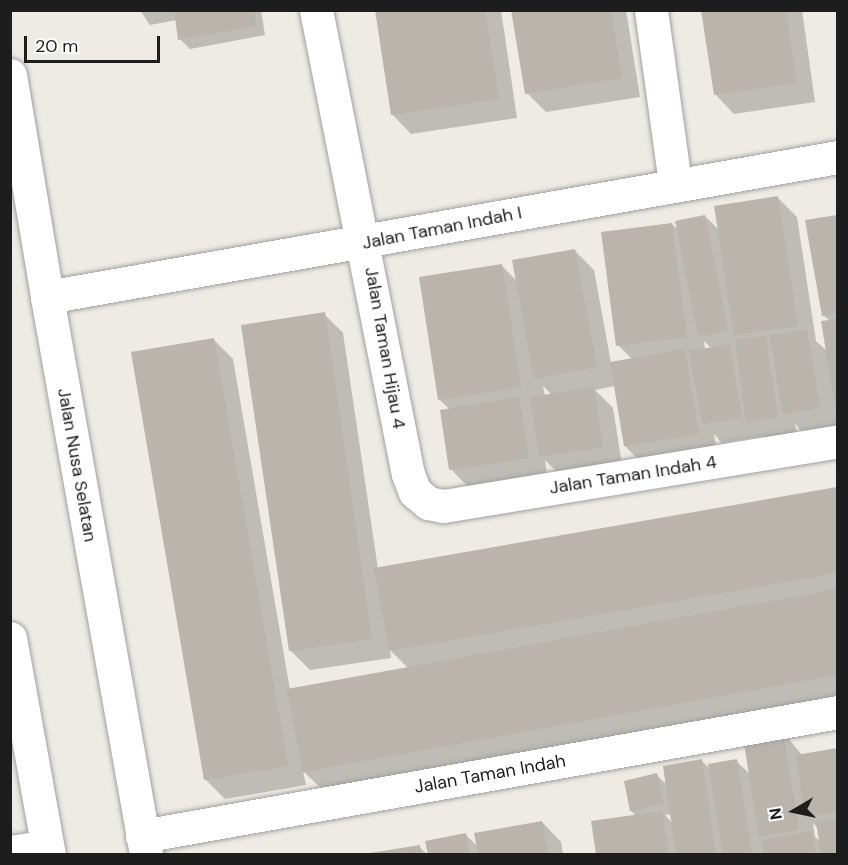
<!DOCTYPE html>
<style>
body{margin:0}
#map{position:relative;width:848px;height:865px;overflow:hidden;background:#edebe3;font-family:"DM Sans",sans-serif}
div>[style]{position:absolute}
.shadow>*{inset:0;background:#0003}
.building>*{inset:0;background:#bab4ac}
.roads{filter:drop-shadow(0 0 2px #a1a1a1) drop-shadow(0 0 2px #a1a1a1)}
.minor>*{height:33px;margin:-16.5px;padding:0 16.5px;transform-origin:16.5px;border-radius:16.5px;background:#fff}
.tertiary>*{height:33px;margin:-16.5px;padding:0 16.5px;transform-origin:16.5px;border-radius:16.5px;background:#fff}
span{translate:-50% -50%;white-space:nowrap;text-align:center;line-height:1.15;-webkit-text-stroke:5px #fff;paint-order:stroke}
.street-label{font-size:18px;color:#1d1d1d}
.frame{position:absolute;inset:0;border:12px solid #1d1d1d;pointer-events:none}
.north{position:absolute;left:764px;top:781px;width:60px;height:60px;-webkit-text-stroke:4px #fff;paint-order:stroke;rotate:261deg;font-size:16px;font-weight:700;line-height:24px;text-align:center;color:#1d1d1d}
.north::after{content:'';display:block;margin:auto;width:21px;height:27px;background:#1d1d1d;clip-path:polygon(50% 0,100% 100%,50% 72%,0 100%)}
.scale{position:absolute;left:24px;top:36px;width:136px;height:27px;box-sizing:border-box;border:3px solid #1d1d1d;border-top:0;padding-left:8px;font-size:18px;line-height:21px;white-space:nowrap;color:#1d1d1d;-webkit-text-stroke:4px #fff;paint-order:stroke}
</style>
<div id="map">
<div class="shadow">
<i style="clip-path:polygon(140px 10px,261px 10px,265px 35px,190px 49px,180px 39px,177px 20px,150px 25px)"></i>
<i style="clip-path:polygon(377px 10px,501px 10px,517px 118px,411px 134px,392px 114px)"></i>
<i style="clip-path:polygon(513px 10px,626px 10px,640px 97px,546px 112px,527px 93px)"></i>
<i style="clip-path:polygon(703px 10px,802px 10px,815px 102px,734px 114px,715px 94px)"></i>
<i style="clip-path:polygon(evenodd,778px 198px,797px 217px,816px 341px,828px 352px,830px 321px,823px 315px,807px 221px,838px 216px,838px 427px,803px 432px,795px 424px,797px 436px,767px 441px,763px 436px,722px 443px,714px 434px,717px 453px,644px 465px,625px 446px,615px 386px,595px 390px,613px 408px,622px 465px,560px 475px,545px 460px,547px 476px,470px 489px,451px 469px,450px 410px,440px 400px,501px 265px,517px 281px,575px 251px,594px 270px,611px 363px,632px 359px,618px 345px,672px 224px,679px 231px,705px 216px,720px 231px,778px 198px,704px 341px,712px 349px,705px 350px,704px 341px,778px 198px,543px 386px,552px 395px,545px 396px,543px 386px)"></i>
<i style="clip-path:polygon(324px 314px,343px 333px,378px 569px,838px 489px,838px 697px,324px 791px,303px 771px,306px 785px,225px 799px,206px 780px,214px 340px,233px 359px,290px 690px,408px 668px,390px 650px,391px 658px,310px 670px,290px 650px)"></i>
<i style="clip-path:polygon(evenodd,783px 732px,802px 755px,838px 750px,838px 854px,597px 854px,593px 822px,636px 816px,631px 811px,657px 775px,668px 786px,702px 761px,710px 769px,736px 761px,751px 775px,783px 732px,672px 814px,673px 824px,665px 815px,672px 814px,783px 732px,813px 823px,818px 828px,821px 842px,815px 837px,813px 823px)"></i>
<i style="clip-path:polygon(542px 822px,561px 842px,563px 854px,429px 854px,427px 842px,465px 834px,478px 847px)"></i>
<i style="clip-path:polygon(419px 847px,427px 854px,372px 854px)"></i>
</div>
<div class="building">
<i style="clip-path:polygon(174px 10px,254px 10px,256px 26px,178px 40px)"></i>
<i style="clip-path:polygon(375px 10px,485px 10px,499px 99px,391px 115px)"></i>
<i style="clip-path:polygon(511px 10px,611px 10px,622px 78px,525px 94px)"></i>
<i style="clip-path:polygon(701px 10px,786px 10px,797px 83px,714px 95px)"></i>
<i style="clip-path:polygon(778px 196px,798px 326px,734px 335px,714px 206px)"></i>
<i style="clip-path:polygon(705px 215px,728px 331px,698px 337px,675px 221px)"></i>
<i style="clip-path:polygon(837px 215px,837px 313px,822px 316px,805px 220px)"></i>
<i style="clip-path:polygon(672px 223px,687px 337px,616px 346px,601px 232px)"></i>
<i style="clip-path:polygon(575px 249px,597px 367px,534px 379px,512px 260px)"></i>
<i style="clip-path:polygon(502px 264px,521px 387px,438px 400px,419px 277px)"></i>
<i style="clip-path:polygon(325px 312px,372px 639px,289px 651px,241px 325px)"></i>
<i style="clip-path:polygon(837px 319px,837px 402px,834px 402px,821px 321px)"></i>
<i style="clip-path:polygon(807px 330px,820px 408px,782px 414px,770px 335px)"></i>
<i style="clip-path:polygon(766px 336px,778px 417px,746px 422px,735px 340px)"></i>
<i style="clip-path:polygon(214px 338px,288px 766px,204px 780px,131px 352px)"></i>
<i style="clip-path:polygon(730px 344px,742px 418px,702px 424px,689px 351px)"></i>
<i style="clip-path:polygon(685px 349px,699px 434px,624px 446px,610px 362px)"></i>
<i style="clip-path:polygon(594px 387px,603px 447px,539px 457px,530px 397px)"></i>
<i style="clip-path:polygon(519px 397px,529px 458px,449px 470px,440px 410px)"></i>
<i style="clip-path:polygon(837px 487px,837px 573px,389px 651px,374px 568px)"></i>
<i style="clip-path:polygon(837px 589px,837px 675px,303px 772px,287px 689px)"></i>
<i style="clip-path:polygon(783px 731px,799px 830px,759px 837px,743px 737px)"></i>
<i style="clip-path:polygon(837px 748px,837px 812px,805px 817px,796px 755px)"></i>
<i style="clip-path:polygon(702px 759px,716px 854px,676px 854px,663px 766px)"></i>
<i style="clip-path:polygon(737px 759px,752px 854px,723px 854px,708px 764px)"></i>
<i style="clip-path:polygon(657px 773px,664px 804px,630px 811px,624px 781px)"></i>
<i style="clip-path:polygon(662px 811px,669px 854px,596px 854px,591px 821px)"></i>
<i style="clip-path:polygon(837px 818px,837px 854px,821px 854px,816px 822px)"></i>
<i style="clip-path:polygon(542px 821px,548px 854px,478px 854px,474px 833px)"></i>
<i style="clip-path:polygon(812px 831px,816px 854px,763px 854px,761px 840px)"></i>
<i style="clip-path:polygon(466px 833px,470px 854px,428px 854px,425px 841px)"></i>
<i style="clip-path:polygon(420px 845px,421px 854px,370px 854px,370px 853px)"></i>
</div>
<div class="roads">
<div class="minor">
<i style="left:316px;top:10px;width:473px;rotate:78.8deg"></i>
<i style="left:408px;top:474px;width:19px;rotate:69deg"></i>
<i style="left:415px;top:492px;width:17px;rotate:40deg"></i>
<i style="left:428px;top:503px;width:15px;rotate:11deg"></i>
<i style="left:443px;top:506px;width:400px;rotate:-9.3deg"></i>
<i style="left:651px;top:10px;width:175px;rotate:82.1deg"></i>
<i style="left:47px;top:297px;width:566px;rotate:79.92deg"></i>
<i style="left:10px;top:638px;width:219px;rotate:79.8deg"></i>
<i style="left:142px;top:836px;width:707px;rotate:-10.1deg"></i>
<i style="left:10px;top:852px;width:37px;rotate:-9deg"></i>
</div>
<div class="tertiary">
<i style="left:10px;top:75px;width:225px;rotate:80.5deg"></i>
<i style="left:47px;top:297px;width:803px;rotate:-10.04deg"></i>
</div>
</div>
<div class="street-label">
<span style="left:442px;top:228px;rotate:-11deg">Jalan Taman Indah I</span>
<span style="left:385px;top:348px;rotate:80deg">Jalan Taman Hijau 4</span>
<span style="left:77px;top:465px;rotate:80deg">Jalan Nusa Selatan</span>
<span style="left:633px;top:475px;rotate:-9deg">Jalan Taman Indah 4</span>
<span style="left:490px;top:774px;rotate:-10deg">Jalan Taman Indah</span>
</div>
<div class="frame"></div>
<div class="north">N</div>
<div class="scale">20 m</div>
</div>
